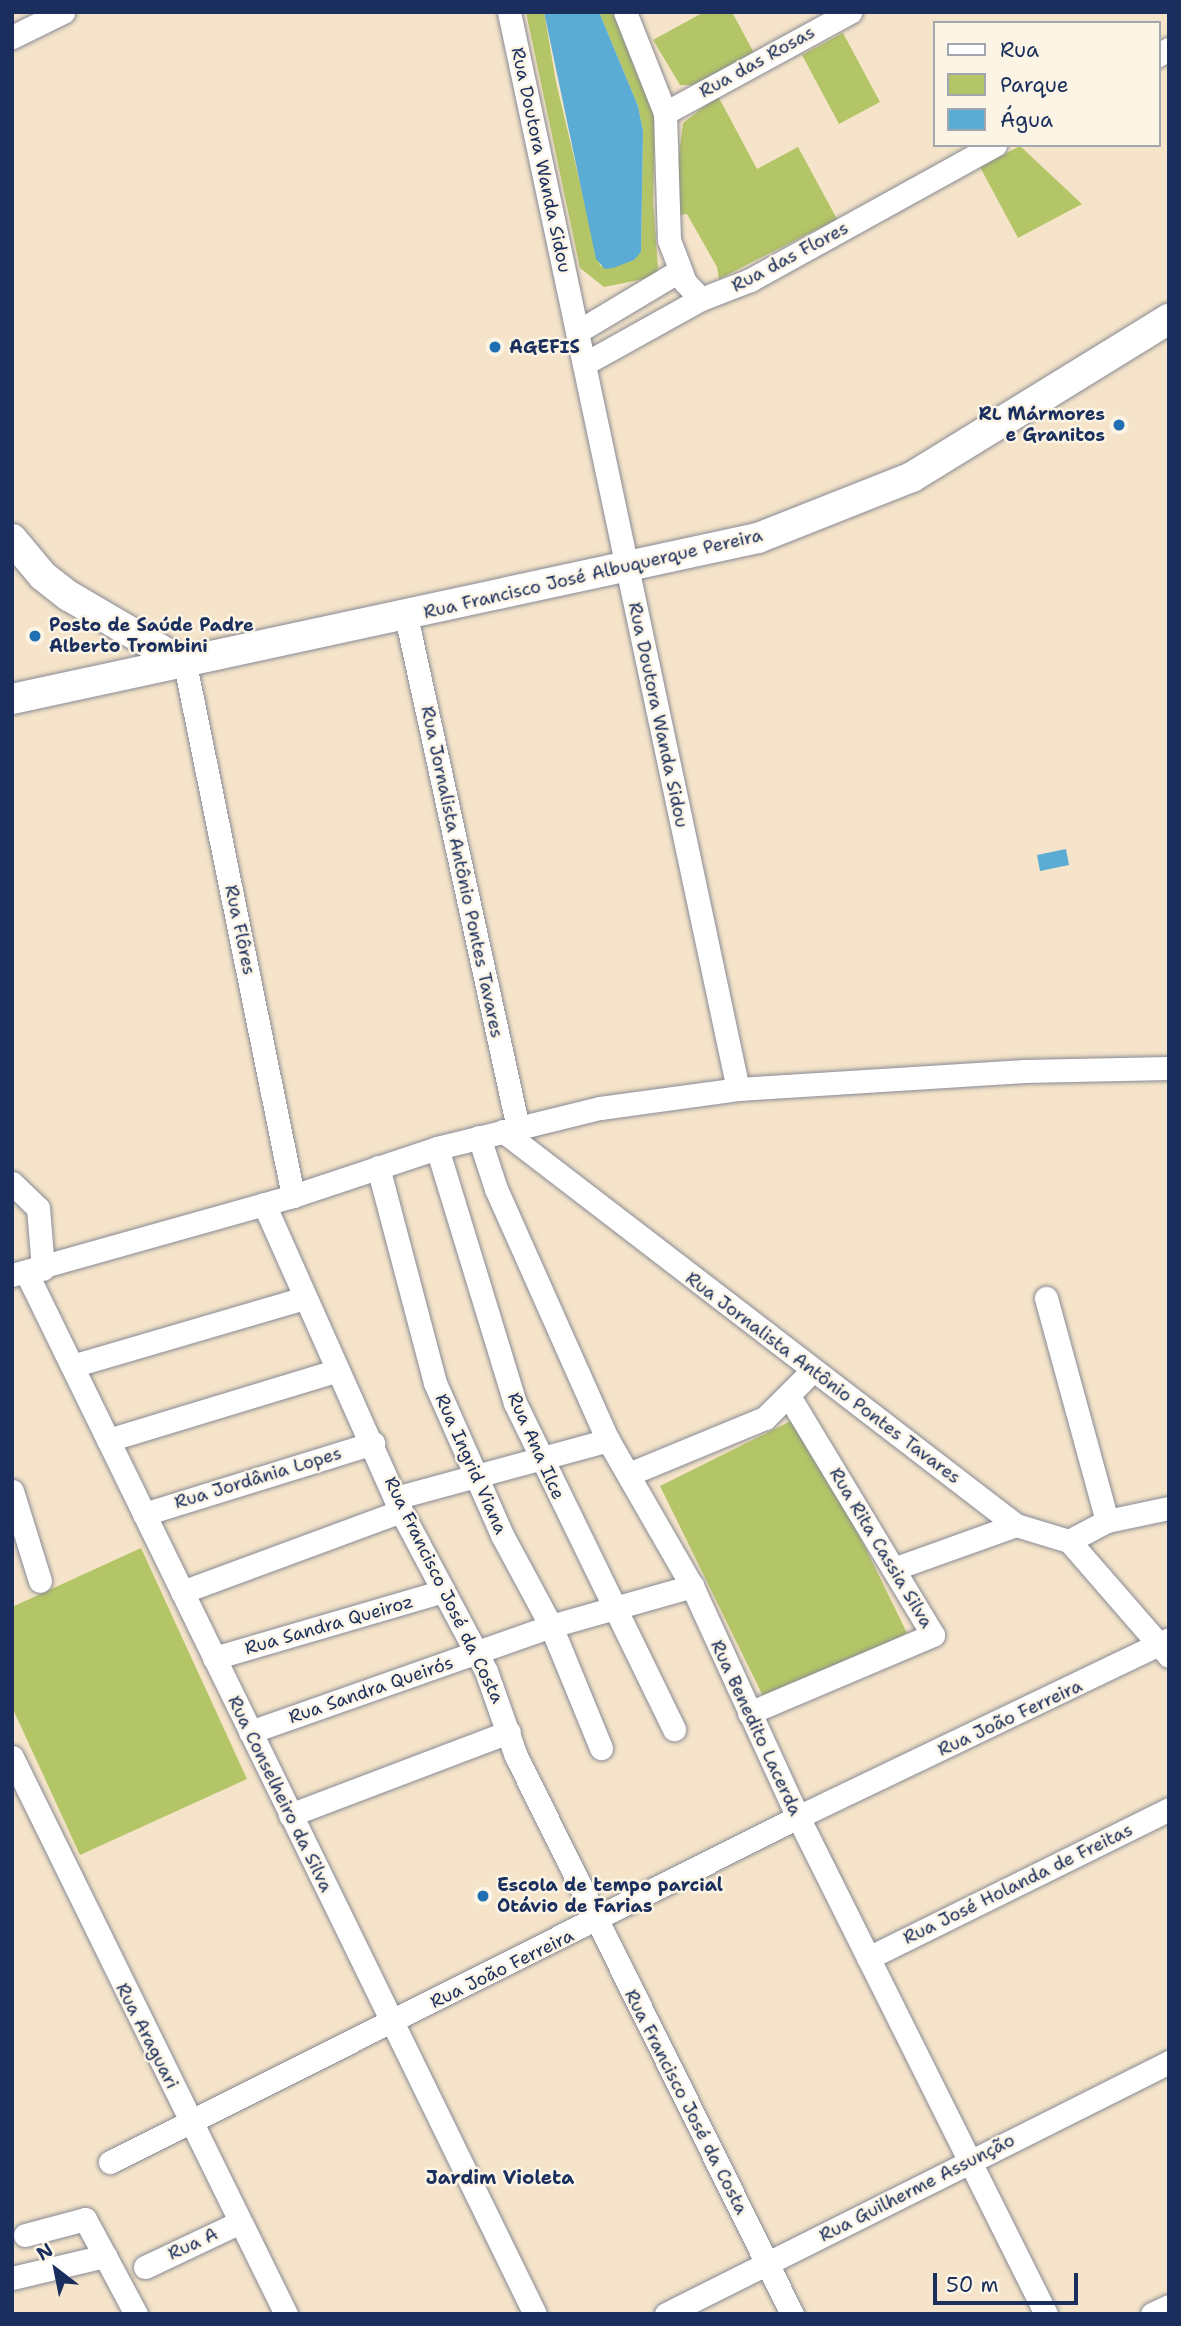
<!DOCTYPE html>
<meta charset="utf-8">
<style>
body{margin:0}
#map{position:relative;width:1181px;height:2326px;overflow:hidden;background:#f5e4c9;font-family:"Shantell Sans",sans-serif}
div>[style]{position:absolute}
.green>*{inset:0;background:#b4c567}
.water>*{inset:0;background:#5aacd5}
.roads{filter:drop-shadow(0 0 2px #888a94) drop-shadow(0 0 2px #888a94)}
.minor>*{height:23px;margin:-11.5px;padding:0 11.5px;transform-origin:11.5px;border-radius:11.5px;background:#fff}
.major>*{height:30px;margin:-15px;padding:0 15px;transform-origin:15px;border-radius:15px;background:#fff}
.dots>*{width:19px;height:19px;translate:-50% -50%;box-sizing:border-box;border:4px solid #fcf5e5;border-radius:50%}
span{translate:-50% -50%;white-space:nowrap;text-align:center;line-height:1.15;-webkit-text-stroke:5px #fcf5e5;paint-order:stroke}
.street-label{font-size:18px;color:#1b2f5e}
.poi-label{font-size:18px;color:#1b2f5e;font-weight:700}
.left{translate:0 -50%;text-align:left}
.right{translate:-100% -50%;text-align:right}
.neighbourhood-label{font-size:19px;color:#1b2f5e;font-weight:700}
.frame{position:absolute;inset:0;border:14px solid #1b2f5e;pointer-events:none}
.legend{position:absolute;left:933px;top:21px;width:228px;height:126px;box-sizing:border-box;background:#fcf5e5;border:2px solid #a2a6af;margin:0;padding:9px 12px;list-style:none;font-size:21px;color:#1b2f5e}
.legend li{display:flex;align-items:center;gap:14px;height:35px}
.legend b{width:35px;border:2px solid #a2a6af}
.north{position:absolute;left:21px;top:2235px;width:70px;height:70px;-webkit-text-stroke:5px #fcf5e5;paint-order:stroke;rotate:328deg;font-size:19px;font-weight:700;line-height:28px;text-align:center;color:#1b2f5e}
.north::after{content:'';display:block;margin:auto;width:24px;height:32px;background:#1b2f5e;clip-path:polygon(50% 0,100% 100%,50% 72%,0 100%)}
.scale{position:absolute;left:933px;top:2273px;width:145px;height:32px;box-sizing:border-box;border:4px solid #1b2f5e;border-top:0;padding-left:9px;font-size:21px;line-height:24px;white-space:nowrap;color:#1b2f5e;-webkit-text-stroke:5px #fcf5e5;paint-order:stroke}
</style>
<div id="map">
<div class="green">
<i style="clip-path:polygon(526px 12px,544px 12px,556px 82px,600px 266px,641px 252px,643px 131px,638px 106px,599px 12px,612px 12px,632px 51px,655px 119px,653px 202px,658px 268px,654px 281px,649px 278px,604px 287px,580px 268px)"></i>
<i style="clip-path:polygon(704px 12px,732px 12px,754px 53px,692px 85px,680px 85px,653px 40px)"></i>
<i style="clip-path:polygon(843px 33px,880px 102px,839px 124px,802px 55px)"></i>
<i style="clip-path:polygon(718px 96px,757px 169px,798px 147px,837px 219px,719px 279px,717px 267px,687px 214px,677px 215px,676px 179px,683px 123px)"></i>
<i style="clip-path:polygon(1020px 146px,1082px 204px,1018px 238px,980px 167px)"></i>
<i style="clip-path:polygon(801px 1416px,907px 1633px,766px 1702px,660px 1486px)"></i>
<i style="clip-path:polygon(141px 1548px,247px 1779px,80px 1855px,12px 1707px,12px 1607px)"></i>
</div>
<div class="water">
<i style="clip-path:polygon(544px 12px,599px 12px,638px 106px,643px 131px,641px 252px,634px 260px,613px 268px,605px 269px,596px 259px)"></i>
<i style="clip-path:polygon(1066px 849px,1069px 865px,1040px 871px,1037px 855px)"></i>
</div>
<div class="roads">
<div class="minor">
<i style="left:509px;top:12px;width:1101px;rotate:78deg"></i>
<i style="left:625px;top:12px;width:109px;rotate:68.4deg"></i>
<i style="left:665px;top:113px;width:127px;rotate:88.2deg"></i>
<i style="left:669px;top:240px;width:45px;rotate:69.1deg"></i>
<i style="left:685px;top:282px;width:23px;rotate:47deg"></i>
<i style="left:12px;top:37px;width:57px;rotate:-26.1deg"></i>
<i style="left:1158px;top:55px;width:13px;rotate:-29deg"></i>
<i style="left:665px;top:113px;width:211px;rotate:-28.6deg"></i>
<i style="left:577px;top:332px;width:119px;rotate:-30.9deg"></i>
<i style="left:584px;top:364px;width:134px;rotate:-29.1deg"></i>
<i style="left:701px;top:299px;width:53px;rotate:-21.2deg"></i>
<i style="left:750px;top:280px;width:280px;rotate:-28.9deg"></i>
<i style="left:406px;top:616px;width:524px;rotate:77.66deg"></i>
<i style="left:185px;top:664px;width:543px;rotate:78.52deg"></i>
<i style="left:503px;top:1131px;width:647px;rotate:37.53deg"></i>
<i style="left:1016px;top:1525px;width:55px;rotate:16.8deg"></i>
<i style="left:1069px;top:1541px;width:43px;rotate:-27.8deg"></i>
<i style="left:1107px;top:1521px;width:63px;rotate:-11.8deg"></i>
<i style="left:479px;top:1137px;width:55px;rotate:71.9deg"></i>
<i style="left:496px;top:1189px;width:275px;rotate:66deg"></i>
<i style="left:608px;top:1440px;width:168px;rotate:60.1deg"></i>
<i style="left:692px;top:1586px;width:254px;rotate:65.4deg"></i>
<i style="left:798px;top:1817px;width:555px;rotate:63.48deg"></i>
<i style="left:437px;top:1148px;width:267px;rotate:73deg"></i>
<i style="left:515px;top:1403px;width:363px;rotate:64deg"></i>
<i style="left:378px;top:1167px;width:223px;rotate:75.2deg"></i>
<i style="left:435px;top:1383px;width:166px;rotate:66.2deg"></i>
<i style="left:502px;top:1535px;width:103px;rotate:61.7deg"></i>
<i style="left:551px;top:1626px;width:132px;rotate:67.7deg"></i>
<i style="left:12px;top:1183px;width:36px;rotate:44deg"></i>
<i style="left:38px;top:1208px;width:61px;rotate:85.3deg"></i>
<i style="left:264px;top:1204px;width:336px;rotate:66deg"></i>
<i style="left:401px;top:1511px;width:181px;rotate:62deg"></i>
<i style="left:486px;top:1671px;width:90px;rotate:70.6deg"></i>
<i style="left:516px;top:1756px;width:623px;rotate:63.68deg"></i>
<i style="left:27px;top:1274px;width:1157px;rotate:63.97deg"></i>
<i style="left:12px;top:1275px;width:292px;rotate:-15.7deg"></i>
<i style="left:293px;top:1196px;width:152px;rotate:-18.4deg"></i>
<i style="left:437px;top:1148px;width:168px;rotate:-13.8deg"></i>
<i style="left:600px;top:1108px;width:139px;rotate:-7.8deg"></i>
<i style="left:738px;top:1089px;width:287px;rotate:-3.6deg"></i>
<i style="left:1024px;top:1071px;width:145px;rotate:-1.2deg"></i>
<i style="left:1046px;top:1298px;width:231px;rotate:74.7deg"></i>
<i style="left:72px;top:1366px;width:243px;rotate:-16.3deg"></i>
<i style="left:108px;top:1440px;width:240px;rotate:-16.9deg"></i>
<i style="left:629px;top:1474px;width:147px;rotate:-22.4deg"></i>
<i style="left:765px;top:1418px;width:66px;rotate:-45deg"></i>
<i style="left:12px;top:1491px;width:94px;rotate:72.7deg"></i>
<i style="left:395px;top:1498px;width:221px;rotate:-15.2deg"></i>
<i style="left:144px;top:1514px;width:240px;rotate:-17.2deg"></i>
<i style="left:1069px;top:1541px;width:152px;rotate:49deg"></i>
<i style="left:896px;top:1568px;width:127px;rotate:-19.7deg"></i>
<i style="left:182px;top:1592px;width:233px;rotate:-20.3deg"></i>
<i style="left:214px;top:1658px;width:239px;rotate:-16.3deg"></i>
<i style="left:749px;top:1713px;width:200px;rotate:-23deg"></i>
<i style="left:933px;top:1635px;width:277px;rotate:-121.1deg"></i>
<i style="left:250px;top:1732px;width:319px;rotate:-19.4deg"></i>
<i style="left:551px;top:1626px;width:147px;rotate:-15.8deg"></i>
<i style="left:12px;top:1757px;width:621px;rotate:63.81deg"></i>
<i style="left:290px;top:1815px;width:234px;rotate:-20.8deg"></i>
<i style="left:868px;top:1958px;width:336px;rotate:-26.3deg"></i>
<i style="left:110px;top:2162px;width:770px;rotate:-26.63deg"></i>
<i style="left:798px;top:1817px;width:411px;rotate:-25.6deg"></i>
<i style="left:25px;top:2235px;width:62px;rotate:-14.9deg"></i>
<i style="left:85px;top:2219px;width:42px;rotate:61.6deg"></i>
<i style="left:145px;top:2267px;width:105px;rotate:-25.3deg"></i>
<i style="left:12px;top:2278px;width:96px;rotate:-13.3deg"></i>
<i style="left:105px;top:2256px;width:66px;rotate:61.9deg"></i>
<i style="left:666px;top:2314px;width:563px;rotate:-26.61deg"></i>
<i style="left:1152px;top:2314px;width:19px;rotate:-25deg"></i>
</div>
<div class="major">
<i style="left:12px;top:539px;width:48px;rotate:50deg"></i>
<i style="left:43px;top:576px;width:33px;rotate:38deg"></i>
<i style="left:69px;top:596px;width:134px;rotate:30.4deg"></i>
<i style="left:12px;top:699px;width:763px;rotate:-12.18deg"></i>
<i style="left:758px;top:538px;width:166px;rotate:-21.6deg"></i>
<i style="left:912px;top:477px;width:302px;rotate:-31.6deg"></i>
</div>
</div>
<div class="dots">
<i style="left:495px;top:347px;background:#1f6fb2"></i>
<i style="left:1119px;top:425px;background:#1f6fb2"></i>
<i style="left:35px;top:636px;background:#1f6fb2"></i>
<i style="left:483px;top:1896px;background:#1f6fb2"></i>
</div>
<div class="street-label">
<span style="left:757px;top:62px;rotate:-29deg">Rua das Rosas</span>
<span style="left:541px;top:160px;rotate:78deg">Rua Doutora Wanda Sidou</span>
<span style="left:790px;top:257px;rotate:-28deg">Rua das Flores</span>
<span style="left:593px;top:574px;rotate:-13deg">Rua Francisco José Albuquerque Pereira</span>
<span style="left:658px;top:715px;rotate:78deg">Rua Doutora Wanda Sidou</span>
<span style="left:462px;top:872px;rotate:78deg">Rua Jornalista Antônio Pontes Tavares</span>
<span style="left:240px;top:930px;rotate:78deg">Rua Flôres</span>
<span style="left:823px;top:1378px;rotate:37deg">Rua Jornalista Antônio Pontes Tavares</span>
<span style="left:536px;top:1446px;rotate:66deg">Rua Ana Ilce</span>
<span style="left:471px;top:1464px;rotate:66deg">Rua Ingrid Viana</span>
<span style="left:258px;top:1478px;rotate:-17deg">Rua Jordânia Lopes</span>
<span style="left:881px;top:1548px;rotate:59deg">Rua Rita Cassia Silva</span>
<span style="left:444px;top:1590px;rotate:64deg">Rua Francisco José da Costa</span>
<span style="left:329px;top:1625px;rotate:-16deg">Rua Sandra Queiroz</span>
<span style="left:371px;top:1690px;rotate:-19deg">Rua Sandra Queirós</span>
<span style="left:1010px;top:1718px;rotate:-25deg">Rua João Ferreira</span>
<span style="left:756px;top:1728px;rotate:65deg">Rua Benedito Lacerda</span>
<span style="left:280px;top:1794px;rotate:64deg">Rua Conselheiro da Silva</span>
<span style="left:1018px;top:1884px;rotate:-26deg">Rua José Holanda de Freitas</span>
<span style="left:502px;top:1969px;rotate:-26deg">Rua João Ferreira</span>
<span style="left:147px;top:2036px;rotate:63deg">Rua Araguari</span>
<span style="left:686px;top:2102px;rotate:63deg">Rua Francisco José da Costa</span>
<span style="left:917px;top:2188px;rotate:-27deg">Rua Guilherme Assunção</span>
<span style="left:193px;top:2244px;rotate:-25deg">Rua A</span>
</div>
<div class="poi-label">
<span class="left" style="left:509px;top:347px">AGEFIS</span>
<span class="right" style="left:1105px;top:425px">RL Mármores<br>e Granitos</span>
<span class="left" style="left:49px;top:636px">Posto de Saúde Padre<br>Alberto Trombini</span>
<span class="left" style="left:497px;top:1896px">Escola de tempo parcial<br>Otávio de Farias</span>
</div>
<div class="neighbourhood-label">
<span style="left:500px;top:2178px">Jardim Violeta</span>
</div>
<div class="frame"></div>
<ul class="legend">
<li><b style="height:9px;background:#fff"></b>Rua</li>
<li><b style="height:19px;background:#b4c567"></b>Parque</li>
<li><b style="height:19px;background:#5aacd5"></b>Água</li>
</ul>
<div class="north">N</div>
<div class="scale">50 m</div>
</div>
